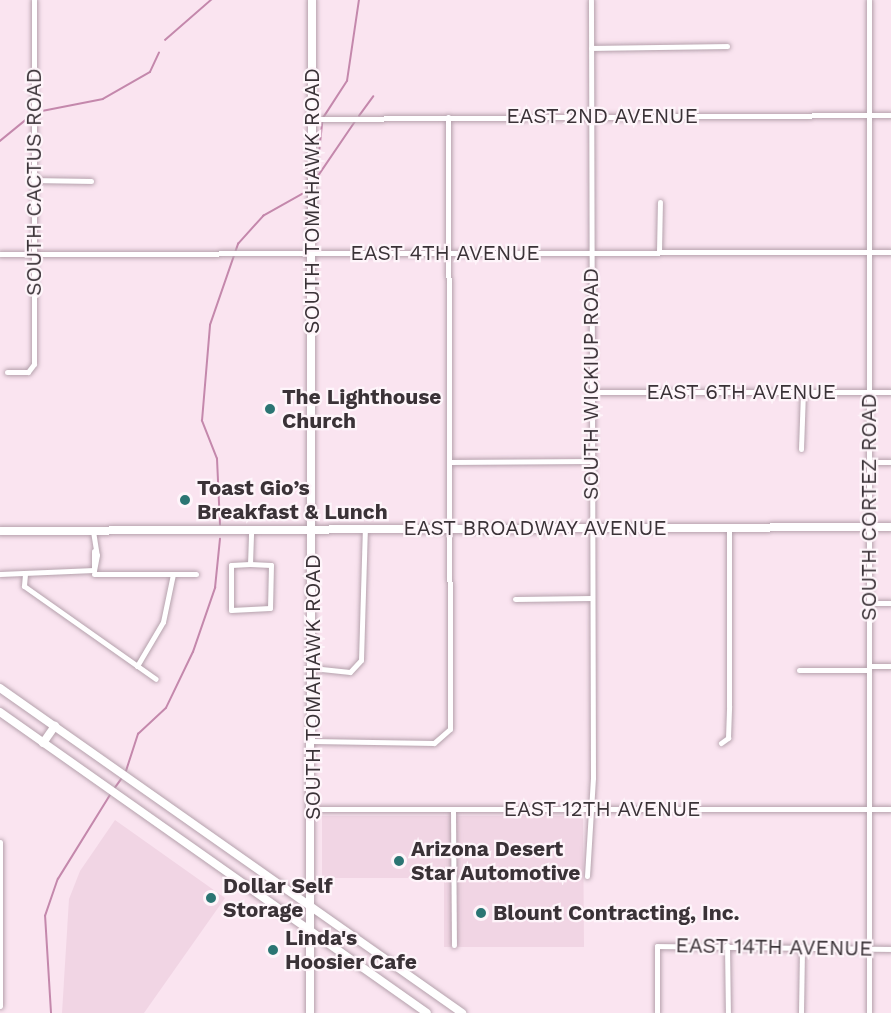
<!DOCTYPE html>
<meta charset="utf-8">
<style>
body{margin:0}
#map{position:relative;width:891px;height:1013px;overflow:hidden;background:#fae4f0;font-family:"Work Sans",sans-serif}
div>[style]{position:absolute}
.built>*{inset:0;background:#f1d5e4}
.stream>*{height:1.5px;margin:-0.75px;padding:0 0.75px;transform-origin:0.75px;border-radius:0.75px;background:#c488ac}
.roads{filter:drop-shadow(0 0 2px #b5a1ac) drop-shadow(0 0 2px #b5a1ac)}
.street>*{height:5px;margin:-2.5px;padding:0 2.5px;transform-origin:2.5px;border-radius:2.5px;background:#fff}
.secondary>*{height:8px;margin:-4px;padding:0 4px;transform-origin:4px;border-radius:4px;background:#fff}
.primary>*{height:8px;margin:-4px;padding:0 4px;transform-origin:4px;border-radius:4px;background:#fff}
.dots>*{width:16px;height:16px;translate:-50% -50%;box-sizing:border-box;border:3px solid #fef5fa;border-radius:50%}
span{translate:-50% -50%;white-space:nowrap;text-align:center;line-height:1.15;-webkit-text-stroke:4.5px #fef5fa;paint-order:stroke}
.street-label{font-size:21px;color:#3a3237}
.poi-label{font-size:21px;color:#3a3237;font-weight:700}
.left{translate:0 -50%;text-align:left}
</style>
<div id="map">
<div class="built">
<i style="clip-path:polygon(322px 816px,583px 816px,584px 947px,444px 947px,444px 878px,322px 878px)"></i>
<i style="clip-path:polygon(115px 820px,225px 898px,144px 1013px,62px 1013px,69px 899px,80px 871px)"></i>
</div>
<div class="stream">
<i style="left:165px;top:40px;width:61px;rotate:-41deg"></i>
<i style="left:37px;top:112px;width:67px;rotate:-11.1deg"></i>
<i style="left:103px;top:99px;width:54px;rotate:-29.9deg"></i>
<i style="left:150px;top:72px;width:21px;rotate:-65deg"></i>
<i style="left:359px;top:116px;width:24px;rotate:-54deg"></i>
<i style="left:323px;top:118px;width:44px;rotate:-57deg"></i>
<i style="left:347px;top:81px;width:82px;rotate:-81.6deg"></i>
<i style="left:0;top:141px;width:43px;rotate:-39.3deg"></i>
<i style="left:319px;top:153px;width:31px;rotate:-84deg"></i>
<i style="left:318px;top:176px;width:68px;rotate:-55.8deg"></i>
<i style="left:220px;top:525px;width:66px;rotate:-92.6deg"></i>
<i style="left:217px;top:459px;width:41px;rotate:-111.5deg"></i>
<i style="left:202px;top:421px;width:96px;rotate:-85.2deg"></i>
<i style="left:210px;top:325px;width:86px;rotate:-70.9deg"></i>
<i style="left:238px;top:244px;width:38px;rotate:-48deg"></i>
<i style="left:263px;top:216px;width:45px;rotate:-29.4deg"></i>
<i style="left:126px;top:771px;width:39px;rotate:-72deg"></i>
<i style="left:138px;top:734px;width:38px;rotate:-43deg"></i>
<i style="left:166px;top:708px;width:62px;rotate:-64.3deg"></i>
<i style="left:193px;top:652px;width:68px;rotate:-71deg"></i>
<i style="left:215px;top:588px;width:49px;rotate:-84.2deg"></i>
<i style="left:114px;top:789px;width:14px;rotate:-54deg"></i>
<i style="left:51px;top:1013px;width:97px;rotate:-93.5deg"></i>
<i style="left:45px;top:916px;width:39px;rotate:-71deg"></i>
<i style="left:58px;top:879px;width:99px;rotate:-58.2deg"></i>
</div>
<div class="roads">
<div class="street">
<i style="left:869px;top:0;width:1013px;rotate:90deg"></i>
<i style="left:591px;top:48px;width:136px;rotate:-0.8deg"></i>
<i style="left:312px;top:119px;width:579px;rotate:-0.4deg"></i>
<i style="left:33px;top:180px;width:58px;rotate:1deg"></i>
<i style="left:659px;top:252px;width:50px;rotate:-88.9deg"></i>
<i style="left:0;top:254px;width:891px;rotate:-0.13deg"></i>
<i style="left:7px;top:372px;width:21px"></i>
<i style="left:28px;top:372px;width:10px;rotate:-53deg"></i>
<i style="left:34px;top:364px;width:364px;rotate:-90deg"></i>
<i style="left:591px;top:392px;width:300px"></i>
<i style="left:801px;top:449px;width:57px;rotate:-88deg"></i>
<i style="left:449px;top:462px;width:142px;rotate:-0.4deg"></i>
<i style="left:869px;top:462px;width:22px"></i>
<i style="left:93px;top:531px;width:24px;rotate:81deg"></i>
<i style="left:97px;top:555px;width:15px;rotate:101deg"></i>
<i style="left:94px;top:570px;width:19px;rotate:-90deg"></i>
<i style="left:250px;top:564px;width:21px;rotate:3deg"></i>
<i style="left:271px;top:565px;width:43px;rotate:91.3deg"></i>
<i style="left:270px;top:608px;width:39px;rotate:177deg"></i>
<i style="left:231px;top:610px;width:45px;rotate:-90deg"></i>
<i style="left:231px;top:565px;width:19px;rotate:-3deg"></i>
<i style="left:250px;top:564px;width:34px;rotate:-88deg"></i>
<i style="left:0;top:574px;width:94px;rotate:-2.4deg"></i>
<i style="left:25px;top:574px;width:12px;rotate:95deg"></i>
<i style="left:24px;top:586px;width:161px;rotate:35.2deg"></i>
<i style="left:94px;top:574px;width:102px"></i>
<i style="left:515px;top:599px;width:77px;rotate:-0.7deg"></i>
<i style="left:869px;top:603px;width:22px"></i>
<i style="left:137px;top:666px;width:51px;rotate:-59.4deg"></i>
<i style="left:163px;top:622px;width:49px;rotate:-78.2deg"></i>
<i style="left:869px;top:666px;width:22px"></i>
<i style="left:312px;top:668px;width:38px;rotate:6deg"></i>
<i style="left:350px;top:672px;width:16px;rotate:-47deg"></i>
<i style="left:361px;top:660px;width:132px;rotate:-88.3deg"></i>
<i style="left:799px;top:670px;width:70px"></i>
<i style="left:312px;top:741px;width:122px;rotate:0.9deg"></i>
<i style="left:434px;top:743px;width:21px;rotate:-41deg"></i>
<i style="left:450px;top:729px;width:612px;rotate:-90.19deg"></i>
<i style="left:721px;top:743px;width:9px;rotate:-36deg"></i>
<i style="left:728px;top:738px;width:32px;rotate:-88deg"></i>
<i style="left:729px;top:706px;width:178px;rotate:-90deg"></i>
<i style="left:312px;top:809px;width:579px"></i>
<i style="left:453px;top:809px;width:136px;rotate:89.6deg"></i>
<i style="left:0;top:842px;width:164px;rotate:90deg"></i>
<i style="left:587px;top:876px;width:98px;rotate:-86.5deg"></i>
<i style="left:593px;top:778px;width:778px;rotate:-90.15deg"></i>
<i style="left:727px;top:945px;width:68px;rotate:89.2deg"></i>
<i style="left:657px;top:1013px;width:67px;rotate:-90deg"></i>
<i style="left:657px;top:946px;width:234px;rotate:0.7deg"></i>
<i style="left:801px;top:1013px;width:66px;rotate:-89.1deg"></i>
</div>
<div class="secondary">
<i style="left:0;top:531px;width:891px;rotate:-0.26deg"></i>
<i style="left:310px;top:1013px;width:1013px;rotate:-89.89deg"></i>
</div>
<div class="primary">
<i style="left:0;top:688px;width:565px;rotate:35.12deg"></i>
<i style="left:0;top:712px;width:522px;rotate:35.18deg"></i>
<i style="left:43px;top:743px;width:21px;rotate:-55deg"></i>
</div>
</div>
<div class="dots">
<i style="left:270px;top:409px;background:#2b7573"></i>
<i style="left:185px;top:500px;background:#2b7573"></i>
<i style="left:399px;top:861px;background:#2b7573"></i>
<i style="left:211px;top:898px;background:#2b7573"></i>
<i style="left:481px;top:913px;background:#2b7573"></i>
<i style="left:273px;top:950px;background:#2b7573"></i>
</div>
<div class="street-label">
<span style="left:602px;top:116px">EAST 2ND AVENUE</span>
<span style="left:34px;top:182px;rotate:-90deg">SOUTH CACTUS ROAD</span>
<span style="left:312px;top:201px;rotate:-90deg">SOUTH TOMAHAWK ROAD</span>
<span style="left:445px;top:253px">EAST 4TH AVENUE</span>
<span style="left:591px;top:384px;rotate:-90deg">SOUTH WICKIUP ROAD</span>
<span style="left:741px;top:392px">EAST 6TH AVENUE</span>
<span style="left:869px;top:507px;rotate:-90deg">SOUTH CORTEZ ROAD</span>
<span style="left:535px;top:528px">EAST BROADWAY AVENUE</span>
<span style="left:313px;top:687px;rotate:-90deg">SOUTH TOMAHAWK ROAD</span>
<span style="left:602px;top:809px">EAST 12TH AVENUE</span>
<span style="left:774px;top:947px;rotate:1deg">EAST 14TH AVENUE</span>
</div>
<div class="poi-label">
<span class="left" style="left:282px;top:409px">The Lighthouse<br>Church</span>
<span class="left" style="left:197px;top:500px">Toast Gio’s<br>Breakfast &amp; Lunch</span>
<span class="left" style="left:411px;top:861px">Arizona Desert<br>Star Automotive</span>
<span class="left" style="left:223px;top:898px">Dollar Self<br>Storage</span>
<span class="left" style="left:493px;top:913px">Blount Contracting, Inc.</span>
<span class="left" style="left:285px;top:950px">Linda's<br>Hoosier Cafe</span>
</div>
</div>
